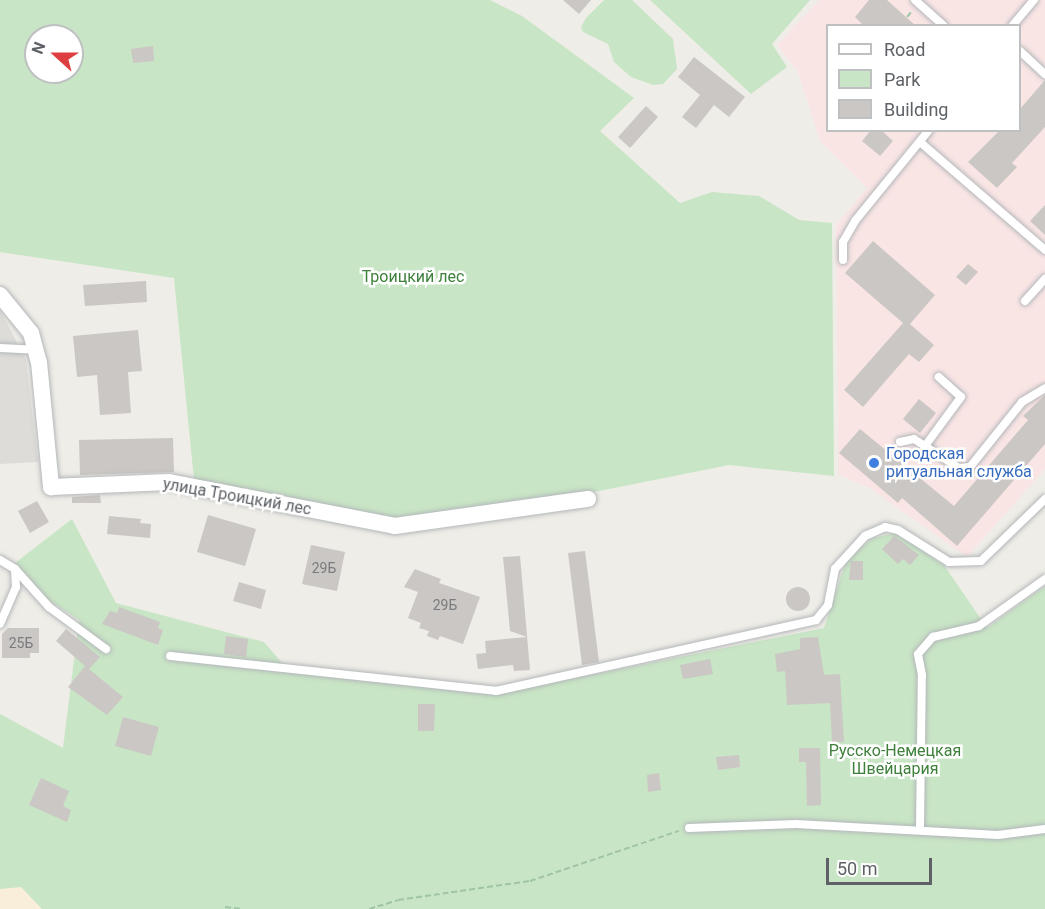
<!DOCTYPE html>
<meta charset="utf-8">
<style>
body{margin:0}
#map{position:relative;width:1045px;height:909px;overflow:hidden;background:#efede7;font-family:Roboto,sans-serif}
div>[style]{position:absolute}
.industrial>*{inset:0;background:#dedcd9}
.medical>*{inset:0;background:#fae5e5}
.green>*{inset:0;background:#c8e5c5}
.sand>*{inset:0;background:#f8eed9}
.building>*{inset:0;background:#cbc7c4}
.round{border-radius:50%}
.path>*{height:2px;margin-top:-1px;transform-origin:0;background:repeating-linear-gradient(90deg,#9ec5a6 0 6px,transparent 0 9px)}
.roads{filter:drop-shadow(0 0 2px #b4b7ba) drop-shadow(0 0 2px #b4b7ba)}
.lane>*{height:8px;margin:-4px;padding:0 4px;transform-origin:4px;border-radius:4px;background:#fff}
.street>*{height:16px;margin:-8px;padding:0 8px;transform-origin:8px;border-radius:8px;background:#fff}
.dots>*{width:16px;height:16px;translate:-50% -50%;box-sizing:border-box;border:3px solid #fff;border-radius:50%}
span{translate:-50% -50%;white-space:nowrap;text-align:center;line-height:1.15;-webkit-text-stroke:5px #fff;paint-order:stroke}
.number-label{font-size:14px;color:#797b7e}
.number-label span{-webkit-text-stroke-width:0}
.park-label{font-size:16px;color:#3e803b}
.shop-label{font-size:16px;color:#366cbe}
.left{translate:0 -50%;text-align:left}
.street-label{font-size:16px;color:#5e6266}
.legend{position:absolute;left:826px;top:24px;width:195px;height:108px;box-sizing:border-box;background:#fff;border:2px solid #bfc0c2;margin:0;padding:8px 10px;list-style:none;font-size:18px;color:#5e6266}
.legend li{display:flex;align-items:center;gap:12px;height:30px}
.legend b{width:30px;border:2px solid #bfc0c2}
.north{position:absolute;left:24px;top:24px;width:60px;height:60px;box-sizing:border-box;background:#fff;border:2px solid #bfc0c2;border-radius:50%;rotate:291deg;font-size:16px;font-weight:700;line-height:24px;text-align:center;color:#5e6266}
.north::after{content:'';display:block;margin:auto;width:21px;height:27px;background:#dd3f40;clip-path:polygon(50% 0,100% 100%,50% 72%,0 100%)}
.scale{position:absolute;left:826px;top:858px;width:106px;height:27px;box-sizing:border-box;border:3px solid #5e6266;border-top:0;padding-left:8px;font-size:18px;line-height:21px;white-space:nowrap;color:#5e6266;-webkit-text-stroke:4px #fff;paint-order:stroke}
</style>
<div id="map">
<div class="industrial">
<i style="clip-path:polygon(0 310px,26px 360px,38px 462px,0 464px)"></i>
</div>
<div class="medical">
<i style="clip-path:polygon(evenodd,819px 0,1045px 0,1045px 469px,967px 557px,871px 489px,838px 474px,836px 225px,867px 188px,820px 141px,798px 72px,777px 45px,819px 0,828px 26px,1020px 26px,1020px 130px,828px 130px,828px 26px)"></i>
</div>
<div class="green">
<i style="clip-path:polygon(evenodd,0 0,490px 0,522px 16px,634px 98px,600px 131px,680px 203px,712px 192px,759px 196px,799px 220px,832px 223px,834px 476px,729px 465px,594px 492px,399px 520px,194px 480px,174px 278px,0 252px,0 0,36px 36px,72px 36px,72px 72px,36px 72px,36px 36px)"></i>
<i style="clip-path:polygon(604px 0,632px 0,673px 39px,677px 69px,663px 84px,653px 85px,631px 77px,614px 62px,608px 44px,583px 32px,581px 27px,586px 18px)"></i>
<i style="clip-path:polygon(650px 0,810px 0,772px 44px,787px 67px,751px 94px)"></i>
<i style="clip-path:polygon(72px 519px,116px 603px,264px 642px,289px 671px,492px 695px,824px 628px,847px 558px,873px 538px,896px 533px,944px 565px,987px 628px,1045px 586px,1045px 909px,0 909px,0 714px,63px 748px,79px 620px,44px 597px,15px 563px)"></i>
</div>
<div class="sand">
<i style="clip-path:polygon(21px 887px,42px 909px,0 909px,0 889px)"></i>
</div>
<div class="building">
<i style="clip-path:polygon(563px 0,591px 0,579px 14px)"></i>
<i style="clip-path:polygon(869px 0,887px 0,916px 26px,864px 26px,855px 17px)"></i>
<i style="clip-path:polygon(153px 46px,154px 61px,133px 63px,131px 49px)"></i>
<i style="clip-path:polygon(694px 57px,745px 97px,729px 117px,714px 105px,696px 128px,682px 117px,700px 95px,678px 77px)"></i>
<i style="clip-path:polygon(1045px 80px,1045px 127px,1012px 163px,1017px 167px,997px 188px,968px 162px,1000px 130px,1020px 130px,1020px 109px)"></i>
<i style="clip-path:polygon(646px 106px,658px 117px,630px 148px,618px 137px)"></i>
<i style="clip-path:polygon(871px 130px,881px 130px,893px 141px,880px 156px,862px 141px)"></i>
<i style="clip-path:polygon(1045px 205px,1045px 235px,1030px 221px)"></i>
<i style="clip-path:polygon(873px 241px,935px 295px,910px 324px,934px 345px,919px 362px,909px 354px,863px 407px,844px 390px,903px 323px,845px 273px)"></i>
<i style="clip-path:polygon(968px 264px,978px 272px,966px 285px,956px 277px)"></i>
<i style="clip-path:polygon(146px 281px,147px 302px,85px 306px,83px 285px)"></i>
<i style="clip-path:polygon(138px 330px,142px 371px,128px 372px,131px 413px,100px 415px,97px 375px,77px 377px,73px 336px)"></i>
<i style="clip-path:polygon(1045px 395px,1045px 444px,957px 546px,902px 498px,898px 503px,839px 453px,860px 429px,954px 506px,1028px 420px,1023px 416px)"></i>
<i style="clip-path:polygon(919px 399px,936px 413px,920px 433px,903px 419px)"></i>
<i style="clip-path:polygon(173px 438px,174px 472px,80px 475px,79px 440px)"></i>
<i style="clip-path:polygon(100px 495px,101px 503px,72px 503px,72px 497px)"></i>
<i style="clip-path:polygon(37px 501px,49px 522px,30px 533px,18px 511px)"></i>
<i style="clip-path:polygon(208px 515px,256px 529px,245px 566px,197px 552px)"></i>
<i style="clip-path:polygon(109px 516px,141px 519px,140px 523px,151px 524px,150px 538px,107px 534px)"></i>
<i style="clip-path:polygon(894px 536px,919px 555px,910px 565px,903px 559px,898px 564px,882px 549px)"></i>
<i style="clip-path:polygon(311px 545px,345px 552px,337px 591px,302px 584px)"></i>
<i style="clip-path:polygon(585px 551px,599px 662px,582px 665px,568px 553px)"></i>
<i style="clip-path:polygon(520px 556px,530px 670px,514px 671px,513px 665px,478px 669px,476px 654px,486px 653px,485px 641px,527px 637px,510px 631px,503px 557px)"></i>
<i style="clip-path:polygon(851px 561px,863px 561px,863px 580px,849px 580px)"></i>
<i style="clip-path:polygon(415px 569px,441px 579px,439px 583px,480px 597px,463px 644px,440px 636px,438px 640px,427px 636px,429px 631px,419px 628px,421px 623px,408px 618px,418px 592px,404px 587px)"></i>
<i style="clip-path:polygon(239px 582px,266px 590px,261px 609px,233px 601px)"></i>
<i class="round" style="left:786px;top:587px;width:24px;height:24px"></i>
<i style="clip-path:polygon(119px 607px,160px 622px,158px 628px,163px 630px,158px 645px,102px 624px,110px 611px,117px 613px)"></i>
<i style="clip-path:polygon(8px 628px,39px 628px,39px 653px,30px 653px,30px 658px,2px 658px,2px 634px)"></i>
<i style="clip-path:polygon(66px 629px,100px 657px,89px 669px,123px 697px,107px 715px,68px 687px,85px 666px,56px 641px)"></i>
<i style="clip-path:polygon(226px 636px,248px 639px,246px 657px,224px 654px)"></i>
<i style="clip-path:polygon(818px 637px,824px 675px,840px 674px,844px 742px,832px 742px,830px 703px,787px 705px,785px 671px,777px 672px,775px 654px,800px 649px,800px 638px)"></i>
<i style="clip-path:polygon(710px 659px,713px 674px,683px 679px,680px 665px)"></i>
<i style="clip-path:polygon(418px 704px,435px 704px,434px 731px,418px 731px)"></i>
<i style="clip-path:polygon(123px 717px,159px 727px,151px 756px,115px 746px)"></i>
<i style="clip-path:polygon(799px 748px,820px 748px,821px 805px,807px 806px,806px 762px,799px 762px)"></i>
<i style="clip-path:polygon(739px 755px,740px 767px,718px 770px,716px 757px)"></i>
<i style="clip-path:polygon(659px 773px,661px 790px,648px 792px,647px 775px)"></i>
<i style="clip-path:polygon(41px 778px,69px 791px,63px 806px,71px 810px,67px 822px,29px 805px)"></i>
</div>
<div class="path">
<i style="left:907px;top:17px;width:8px;rotate:-50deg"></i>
<i style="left:225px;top:907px;width:17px;rotate:7deg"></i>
<i style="left:369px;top:909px;width:30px;rotate:-17deg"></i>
<i style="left:398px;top:900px;width:133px;rotate:-8.2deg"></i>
<i style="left:530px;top:881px;width:157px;rotate:-18.6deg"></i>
</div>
<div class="roads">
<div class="lane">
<i style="left:915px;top:0;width:39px;rotate:42deg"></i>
<i style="left:1012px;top:26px;width:34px;rotate:-50deg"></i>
<i style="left:1020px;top:51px;width:34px;rotate:43deg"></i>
<i style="left:920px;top:142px;width:165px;rotate:40.8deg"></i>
<i style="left:843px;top:260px;width:18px;rotate:-90deg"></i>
<i style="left:843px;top:242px;width:24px;rotate:-60deg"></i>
<i style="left:855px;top:221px;width:117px;rotate:-50.9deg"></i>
<i style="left:1025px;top:301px;width:30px;rotate:-48deg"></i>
<i style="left:0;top:348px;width:35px;rotate:3deg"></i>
<i style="left:900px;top:442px;width:14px;rotate:-12deg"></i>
<i style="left:914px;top:439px;width:54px;rotate:32.8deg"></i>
<i style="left:959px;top:468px;width:11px;rotate:-5deg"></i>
<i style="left:970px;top:467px;width:83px;rotate:-51.3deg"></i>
<i style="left:1022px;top:402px;width:27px;rotate:-31deg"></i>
<i style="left:925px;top:446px;width:61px;rotate:-53.7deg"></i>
<i style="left:961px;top:397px;width:30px;rotate:-138deg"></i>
<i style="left:0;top:560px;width:17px;rotate:31deg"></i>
<i style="left:15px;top:569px;width:18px;rotate:87deg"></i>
<i style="left:16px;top:587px;width:40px;rotate:113.4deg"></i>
<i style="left:15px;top:569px;width:51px;rotate:48.2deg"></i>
<i style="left:49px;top:607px;width:71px;rotate:36.4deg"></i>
<i style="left:170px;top:656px;width:328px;rotate:6.1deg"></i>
<i style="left:496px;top:691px;width:328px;rotate:-12.5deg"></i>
<i style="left:816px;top:620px;width:19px;rotate:-51deg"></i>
<i style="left:828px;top:605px;width:37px;rotate:-79deg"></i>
<i style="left:835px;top:569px;width:45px;rotate:-47.7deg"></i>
<i style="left:865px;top:536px;width:22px;rotate:-24deg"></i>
<i style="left:885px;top:527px;width:13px;rotate:13deg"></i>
<i style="left:898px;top:530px;width:60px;rotate:32.1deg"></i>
<i style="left:949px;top:562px;width:32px;rotate:-2deg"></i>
<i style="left:981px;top:561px;width:89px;rotate:-44.1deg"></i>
<i style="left:689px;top:828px;width:107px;rotate:-2.1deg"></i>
<i style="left:796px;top:824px;width:202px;rotate:3.1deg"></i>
<i style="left:998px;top:835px;width:47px;rotate:-7.3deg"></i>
<i style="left:920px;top:828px;width:153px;rotate:-89.3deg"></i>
<i style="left:922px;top:675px;width:21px;rotate:-101deg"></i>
<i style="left:918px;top:654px;width:23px;rotate:-49deg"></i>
<i style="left:933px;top:637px;width:47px;rotate:-13.4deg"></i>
<i style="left:979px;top:626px;width:81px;rotate:-35.5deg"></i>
</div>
<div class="street">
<i style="left:0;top:295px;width:49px;rotate:50.8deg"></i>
<i style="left:31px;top:333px;width:30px;rotate:75deg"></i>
<i style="left:39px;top:362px;width:126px;rotate:84.5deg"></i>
<i style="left:51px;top:487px;width:118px;rotate:-2.4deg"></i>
<i style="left:169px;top:482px;width:230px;rotate:11deg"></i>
<i style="left:395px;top:526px;width:195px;rotate:-8deg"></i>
</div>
</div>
<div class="dots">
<i style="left:874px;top:463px;background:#3f7fe0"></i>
</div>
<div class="number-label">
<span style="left:324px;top:568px">29Б</span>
<span style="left:445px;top:605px">29Б</span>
<span style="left:21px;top:643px">25Б</span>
</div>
<div class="park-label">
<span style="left:413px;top:277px">Троицкий лес</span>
<span style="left:895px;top:760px">Русско-Немецкая<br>Швейцария</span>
</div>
<div class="shop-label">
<span class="left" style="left:886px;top:463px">Городская<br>ритуальная служба</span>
</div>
<div class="street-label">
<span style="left:237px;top:497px;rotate:10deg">улица Троицкий лес</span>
</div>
<ul class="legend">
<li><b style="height:8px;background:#fff"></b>Road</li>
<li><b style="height:16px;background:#c8e5c5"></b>Park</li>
<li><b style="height:16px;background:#cbc7c4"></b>Building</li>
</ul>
<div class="north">N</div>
<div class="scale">50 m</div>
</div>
